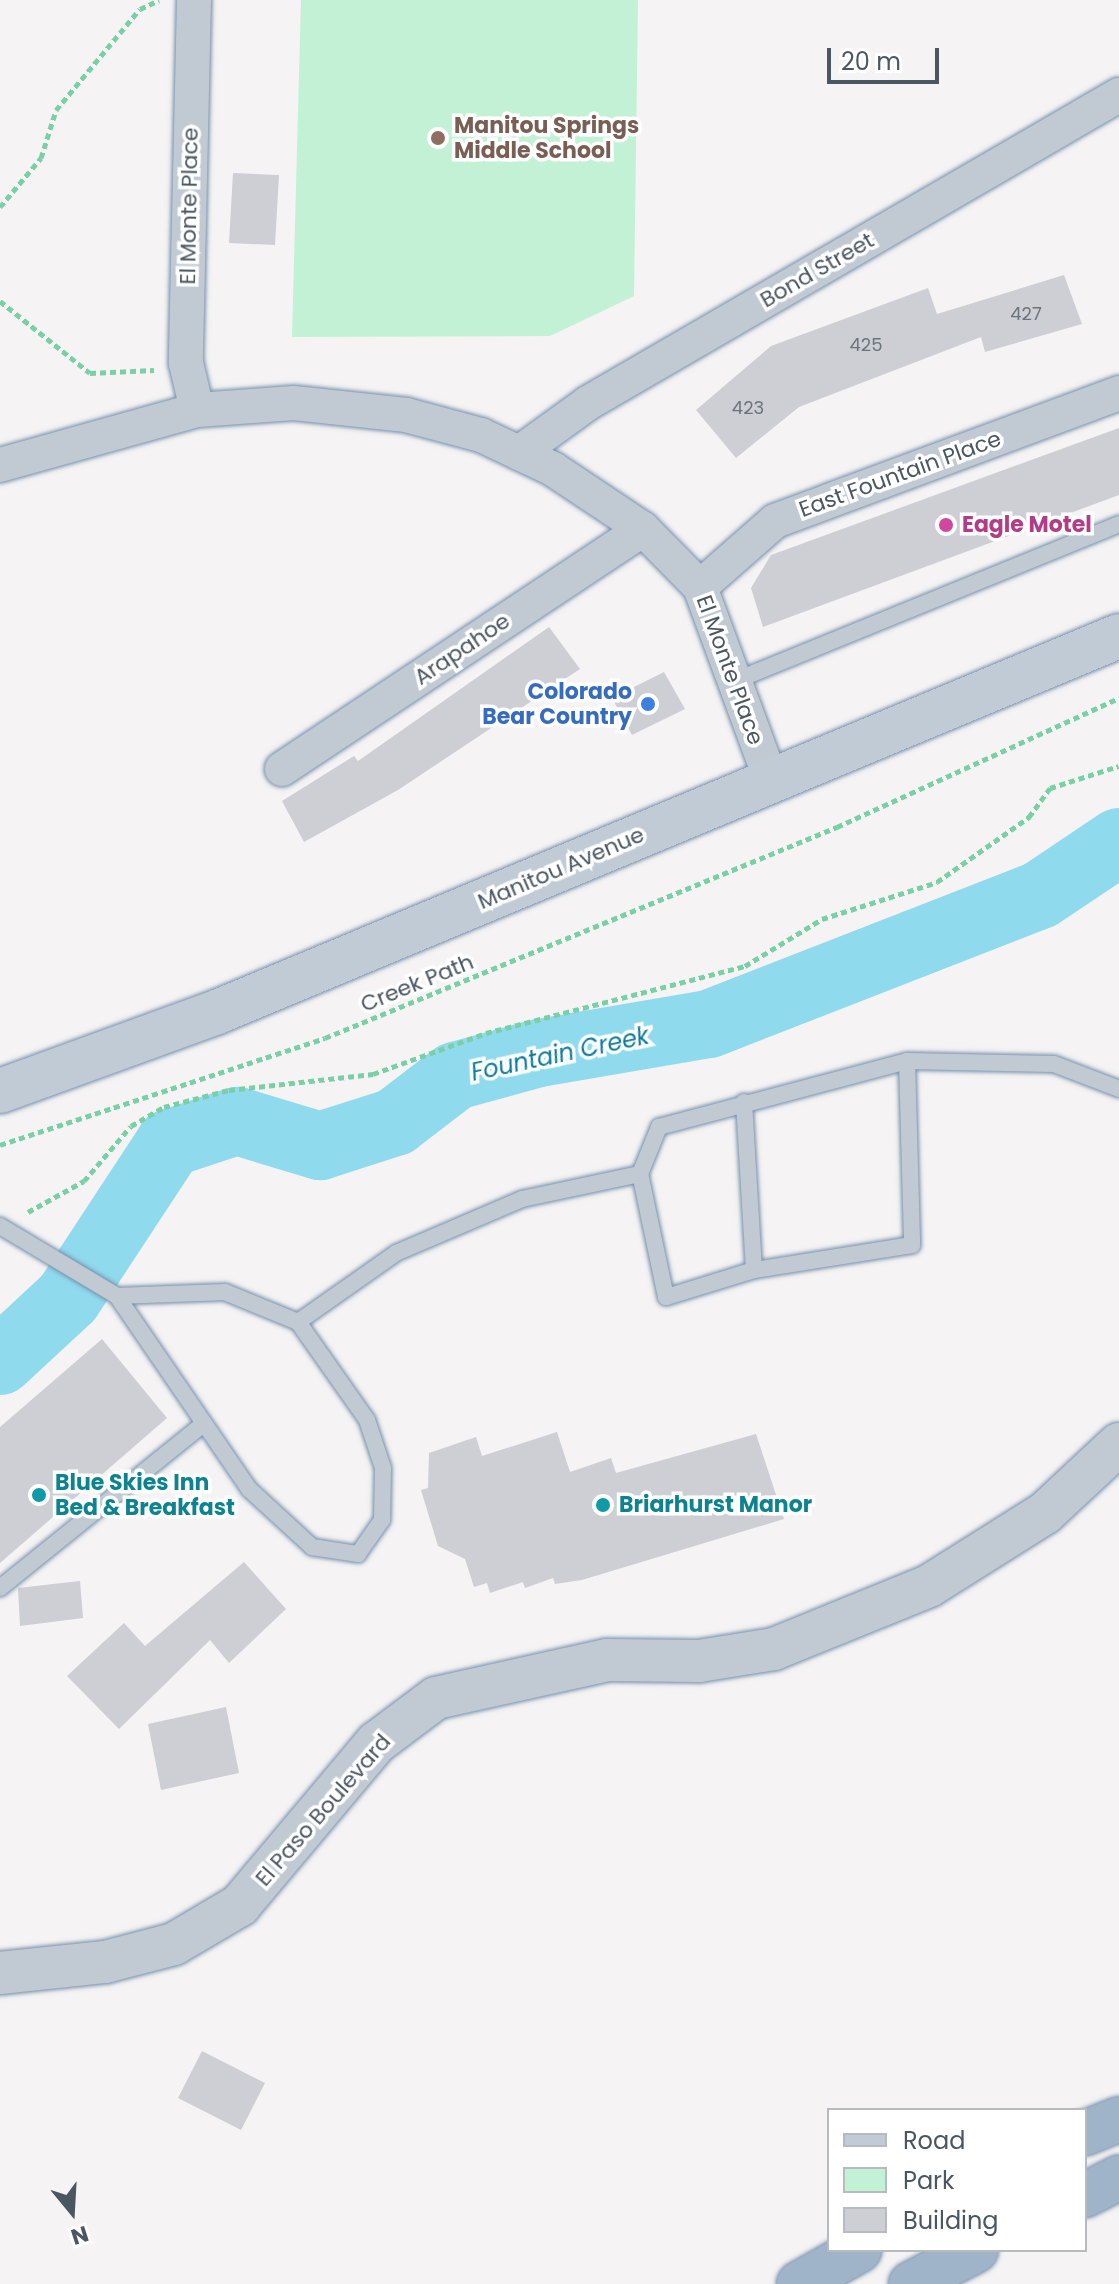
<!DOCTYPE html>
<style>
body{margin:0}
#map{position:relative;width:1119px;height:2284px;overflow:hidden;background:#f5f3f3;font-family:Poppins,sans-serif}
div>[style]{position:absolute}
.green>*{inset:0;background:#c3f1d5}
.river>*{height:68px;margin:-34px;padding:0 34px;transform-origin:34px;border-radius:34px;background:#90daee}
.building>*{inset:0;background:#cdcfd5}
.path>*{height:5px;margin-top:-2.5px;transform-origin:0;background:repeating-linear-gradient(90deg,#7ad0a6 0 6px,transparent 0 10px)}
.roads{filter:drop-shadow(0 0 2px #7690ad) drop-shadow(0 0 2px #7690ad)}
.service>*{height:16px;margin:-8px;padding:0 8px;transform-origin:8px;border-radius:8px;background:#c1cad2}
.minor>*{height:34px;margin:-17px;padding:0 17px;transform-origin:17px;border-radius:17px;background:#c1cad2}
.tertiary>*{height:42px;margin:-21px;padding:0 21px;transform-origin:21px;border-radius:21px;background:#c1cad2}
.secondary>*{height:44px;margin:-22px;padding:0 22px;transform-origin:22px;border-radius:22px;background:#c1cbd6}
.trunk>*{height:44px;margin:-22px;padding:0 22px;transform-origin:22px;border-radius:22px;background:#9fb4c9}
.dots>*{width:22px;height:22px;translate:-50% -50%;box-sizing:border-box;border:4px solid #fff;border-radius:50%}
span{translate:-50% -50%;white-space:nowrap;text-align:center;line-height:1.15;-webkit-text-stroke:7px #fff;paint-order:stroke}
.number-label{font-size:18px;color:#6b747e}
.number-label span{-webkit-text-stroke-width:0}
.education-label{font-size:22px;color:#785e54;font-weight:700}
.left{translate:0 -50%;text-align:left}
.street-label{font-size:22px;color:#4a5661}
.hotel-label{font-size:22px;color:#b23c85;font-weight:700}
.shop-label{font-size:22px;color:#366cbe;font-weight:700}
.right{translate:-100% -50%;text-align:right}
.culture-label{font-size:22px;color:#0d838f;font-weight:700}
.water-label{font-size:24px;color:#0c7c9b;font-style:italic}
.legend{position:absolute;left:827px;top:2108px;width:260px;height:144px;box-sizing:border-box;background:#fff;border:2px solid #b7bbc0;margin:0;padding:10px 14px;list-style:none;font-size:24px;color:#4a5661}
.legend li{display:flex;align-items:center;gap:16px;height:40px}
.legend b{width:40px;border:2px solid #b7bbc0}
.north{position:absolute;left:32px;top:2172px;width:80px;height:80px;-webkit-text-stroke:6px #fff;paint-order:stroke;rotate:162deg;font-size:22px;font-weight:700;line-height:32px;text-align:center;color:#4a5661}
.north::after{content:'';display:block;margin:auto;width:28px;height:36px;background:#4a5661;clip-path:polygon(50% 0,100% 100%,50% 72%,0 100%)}
.scale{position:absolute;left:827px;top:48px;width:112px;height:36px;box-sizing:border-box;border:4px solid #4a5661;border-top:0;padding-left:10px;font-size:24px;line-height:28px;white-space:nowrap;color:#4a5661;-webkit-text-stroke:6px #fff;paint-order:stroke}
</style>
<div id="map">
<div class="green">
<i style="clip-path:polygon(301px 0,638px 0,634px 296px,550px 336px,292px 337px)"></i>
</div>
<div class="river">
<i style="left:0;top:1361px;width:93px;rotate:-42.8deg"></i>
<i style="left:68px;top:1298px;width:186px;rotate:-56.7deg"></i>
<i style="left:170px;top:1143px;width:71px;rotate:-18.2deg"></i>
<i style="left:237px;top:1121px;width:87px;rotate:16.8deg"></i>
<i style="left:320px;top:1146px;width:79px;rotate:-17.7deg"></i>
<i style="left:395px;top:1122px;width:76px;rotate:-37.5deg"></i>
<i style="left:455px;top:1076px;width:87px;rotate:-15.3deg"></i>
<i style="left:539px;top:1053px;width:172px;rotate:-9.7deg"></i>
<i style="left:709px;top:1024px;width:355px;rotate:-21.3deg"></i>
<i style="left:1040px;top:895px;width:95px;rotate:-33.9deg"></i>
</div>
<div class="building">
<i style="clip-path:polygon(233px 173px,279px 175px,275px 245px,229px 243px)"></i>
<i style="clip-path:polygon(1064px 275px,1082px 324px,985px 352px,981px 337px,799px 407px,736px 458px,696px 410px,771px 346px,928px 288px,937px 314px)"></i>
<i style="clip-path:polygon(1119px 428px,1119px 495px,763px 627px,751px 588px,771px 555px)"></i>
<i style="clip-path:polygon(549px 627px,580px 669px,398px 790px,304px 842px,282px 801px,354px 756px,358px 761px)"></i>
<i style="clip-path:polygon(664px 672px,685px 709px,632px 735px,612px 698px)"></i>
<i style="clip-path:polygon(102px 1339px,167px 1418px,0 1563px,0 1427px)"></i>
<i style="clip-path:polygon(557px 1432px,570px 1472px,611px 1458px,616px 1473px,756px 1434px,784px 1519px,582px 1580px,555px 1584px,553px 1578px,525px 1588px,523px 1582px,490px 1593px,487px 1583px,474px 1587px,465px 1559px,438px 1546px,421px 1490px,428px 1488px,429px 1453px,476px 1437px,482px 1456px)"></i>
<i style="clip-path:polygon(244px 1562px,286px 1609px,229px 1663px,210px 1640px,119px 1729px,67px 1676px,124px 1623px,145px 1646px)"></i>
<i style="clip-path:polygon(80px 1581px,83px 1618px,20px 1626px,18px 1588px)"></i>
<i style="clip-path:polygon(226px 1707px,239px 1773px,161px 1790px,148px 1724px)"></i>
<i style="clip-path:polygon(202px 2051px,265px 2083px,241px 2130px,178px 2098px)"></i>
</div>
<div class="path">
<i style="left:0;top:207px;width:64px;rotate:-50.1deg"></i>
<i style="left:41px;top:158px;width:50px;rotate:-72.6deg"></i>
<i style="left:56px;top:110px;width:131px;rotate:-50.3deg"></i>
<i style="left:140px;top:9px;width:21px;rotate:-25deg"></i>
<i style="left:0;top:301px;width:115px;rotate:38.7deg"></i>
<i style="left:90px;top:373px;width:64px;rotate:-2.7deg"></i>
<i style="left:0;top:1145px;width:342px;rotate:-18.2deg"></i>
<i style="left:325px;top:1038px;width:554px;rotate:-22.4deg"></i>
<i style="left:837px;top:827px;width:310px;rotate:-24.6deg"></i>
<i style="left:28px;top:1212px;width:64px;rotate:-29deg"></i>
<i style="left:84px;top:1181px;width:72px;rotate:-49.5deg"></i>
<i style="left:131px;top:1126px;width:38px;rotate:-30deg"></i>
<i style="left:164px;top:1107px;width:67px;rotate:-14.7deg"></i>
<i style="left:229px;top:1090px;width:145px;rotate:-6.3deg"></i>
<i style="left:373px;top:1074px;width:120px;rotate:-19.9deg"></i>
<i style="left:486px;top:1033px;width:268px;rotate:-14.5deg"></i>
<i style="left:745px;top:966px;width:90px;rotate:-31.4deg"></i>
<i style="left:822px;top:919px;width:121px;rotate:-17.8deg"></i>
<i style="left:937px;top:882px;width:113px;rotate:-35.2deg"></i>
<i style="left:1029px;top:817px;width:36px;rotate:-54deg"></i>
<i style="left:1050px;top:788px;width:72px;rotate:-17.7deg"></i>
</div>
<div class="roads">
<div class="service">
<i style="left:732px;top:682px;width:418px;rotate:-22.2deg"></i>
<i style="left:907px;top:1061px;width:184px;rotate:88.4deg"></i>
<i style="left:912px;top:1245px;width:160px;rotate:171deg"></i>
<i style="left:754px;top:1270px;width:92px;rotate:162.9deg"></i>
<i style="left:666px;top:1297px;width:126px;rotate:-101.9deg"></i>
<i style="left:640px;top:1174px;width:51px;rotate:-68deg"></i>
<i style="left:659px;top:1127px;width:257px;rotate:-14.9deg"></i>
<i style="left:907px;top:1061px;width:147px;rotate:1.2deg"></i>
<i style="left:1054px;top:1064px;width:70px;rotate:21deg"></i>
<i style="left:744px;top:1102px;width:168px;rotate:86.6deg"></i>
<i style="left:0;top:1226px;width:136px;rotate:30.9deg"></i>
<i style="left:117px;top:1296px;width:234px;rotate:55.6deg"></i>
<i style="left:249px;top:1489px;width:86px;rotate:42.6deg"></i>
<i style="left:312px;top:1547px;width:47px;rotate:8.7deg"></i>
<i style="left:358px;top:1554px;width:42px;rotate:-54.8deg"></i>
<i style="left:382px;top:1520px;width:52px;rotate:-88.9deg"></i>
<i style="left:383px;top:1468px;width:51px;rotate:-108.4deg"></i>
<i style="left:367px;top:1420px;width:120px;rotate:-125.1deg"></i>
<i style="left:298px;top:1322px;width:79px;rotate:-157.7deg"></i>
<i style="left:225px;top:1292px;width:108px;rotate:177.9deg"></i>
<i style="left:298px;top:1322px;width:120px;rotate:-35.1deg"></i>
<i style="left:396px;top:1253px;width:137px;rotate:-23.2deg"></i>
<i style="left:522px;top:1199px;width:121px;rotate:-12deg"></i>
<i style="left:0;top:1588px;width:260px;rotate:-38.9deg"></i>
</div>
<div class="minor">
<i style="left:194px;top:0;width:363px;rotate:91.3deg"></i>
<i style="left:186px;top:363px;width:48px;rotate:76.8deg"></i>
<i style="left:197px;top:410px;width:97px;rotate:-4.1deg"></i>
<i style="left:294px;top:403px;width:113px;rotate:6.1deg"></i>
<i style="left:406px;top:415px;width:78px;rotate:14.9deg"></i>
<i style="left:481px;top:435px;width:80px;rotate:25.3deg"></i>
<i style="left:553px;top:469px;width:108px;rotate:33.7deg"></i>
<i style="left:643px;top:529px;width:81px;rotate:45.5deg"></i>
<i style="left:700px;top:587px;width:206px;rotate:69.8deg"></i>
<i style="left:519px;top:453px;width:85px;rotate:-35.9deg"></i>
<i style="left:588px;top:403px;width:614px;rotate:-30.12deg"></i>
<i style="left:0;top:465px;width:205px;rotate:-15.6deg"></i>
<i style="left:700px;top:587px;width:100px;rotate:-41.3deg"></i>
<i style="left:775px;top:521px;width:367px;rotate:-20.4deg"></i>
<i style="left:282px;top:769px;width:433px;rotate:-33.6deg"></i>
</div>
<div class="tertiary">
<i style="left:0;top:1973px;width:106px;rotate:-6deg"></i>
<i style="left:105px;top:1962px;width:71px;rotate:-14.6deg"></i>
<i style="left:174px;top:1944px;width:77px;rotate:-30.6deg"></i>
<i style="left:240px;top:1905px;width:212px;rotate:-50deg"></i>
<i style="left:376px;top:1743px;width:75px;rotate:-36.9deg"></i>
<i style="left:436px;top:1698px;width:175px;rotate:-12.5deg"></i>
<i style="left:607px;top:1660px;width:92px;rotate:0.6deg"></i>
<i style="left:699px;top:1661px;width:76px;rotate:-9.1deg"></i>
<i style="left:774px;top:1649px;width:167px;rotate:-22.1deg"></i>
<i style="left:929px;top:1586px;width:137px;rotate:-32.2deg"></i>
<i style="left:1045px;top:1513px;width:101px;rotate:-43deg"></i>
</div>
<div class="secondary">
<i style="left:0;top:1091px;width:231px;rotate:-20deg"></i>
<i style="left:217px;top:1012px;width:977px;rotate:-22.63deg"></i>
</div>
<div class="trunk">
<i style="left:1085px;top:2133px;width:37px;rotate:-22deg"></i>
<i style="left:1085px;top:2195px;width:38px;rotate:-27deg"></i>
<i style="left:799px;top:2284px;width:69px;rotate:-29.5deg"></i>
<i style="left:911px;top:2284px;width:73px;rotate:-27.6deg"></i>
</div>
</div>
<div class="dots">
<i style="left:438px;top:138px;background:#8d6e63"></i>
<i style="left:946px;top:525px;background:#d1479c"></i>
<i style="left:648px;top:704px;background:#3f7fe0"></i>
<i style="left:39px;top:1495px;background:#0f9aa8"></i>
<i style="left:603px;top:1505px;background:#0f9aa8"></i>
</div>
<div class="number-label">
<span style="left:1026px;top:314px">427</span>
<span style="left:866px;top:345px">425</span>
<span style="left:748px;top:408px">423</span>
</div>
<div class="education-label">
<span class="left" style="left:454px;top:138px">Manitou Springs<br>Middle School</span>
</div>
<div class="street-label">
<span style="left:189px;top:206px;rotate:-89deg">El Monte Place</span>
<span style="left:817px;top:270px;rotate:-30deg">Bond Street</span>
<span style="left:900px;top:474px;rotate:-20deg">East Fountain Place</span>
<span style="left:462px;top:649px;rotate:-34deg">Arapahoe</span>
<span style="left:730px;top:670px;rotate:70deg">El Monte Place</span>
<span style="left:561px;top:868px;rotate:-23deg">Manitou Avenue</span>
<span style="left:417px;top:983px;rotate:-22deg">Creek Path</span>
<span style="left:323px;top:1810px;rotate:-49deg">El Paso Boulevard</span>
</div>
<div class="hotel-label">
<span class="left" style="left:962px;top:525px">Eagle Motel</span>
</div>
<div class="shop-label">
<span class="right" style="left:632px;top:704px">Colorado<br>Bear Country</span>
</div>
<div class="culture-label">
<span class="left" style="left:55px;top:1495px">Blue Skies Inn<br>Bed &amp; Breakfast</span>
<span class="left" style="left:619px;top:1505px">Briarhurst Manor</span>
</div>
<div class="water-label">
<span style="left:560px;top:1054px;rotate:-12deg">Fountain Creek</span>
</div>
<ul class="legend">
<li><b style="height:10px;background:#c1cbd6"></b>Road</li>
<li><b style="height:22px;background:#c3f1d5"></b>Park</li>
<li><b style="height:22px;background:#cdcfd5"></b>Building</li>
</ul>
<div class="north">N</div>
<div class="scale">20 m</div>
</div>
